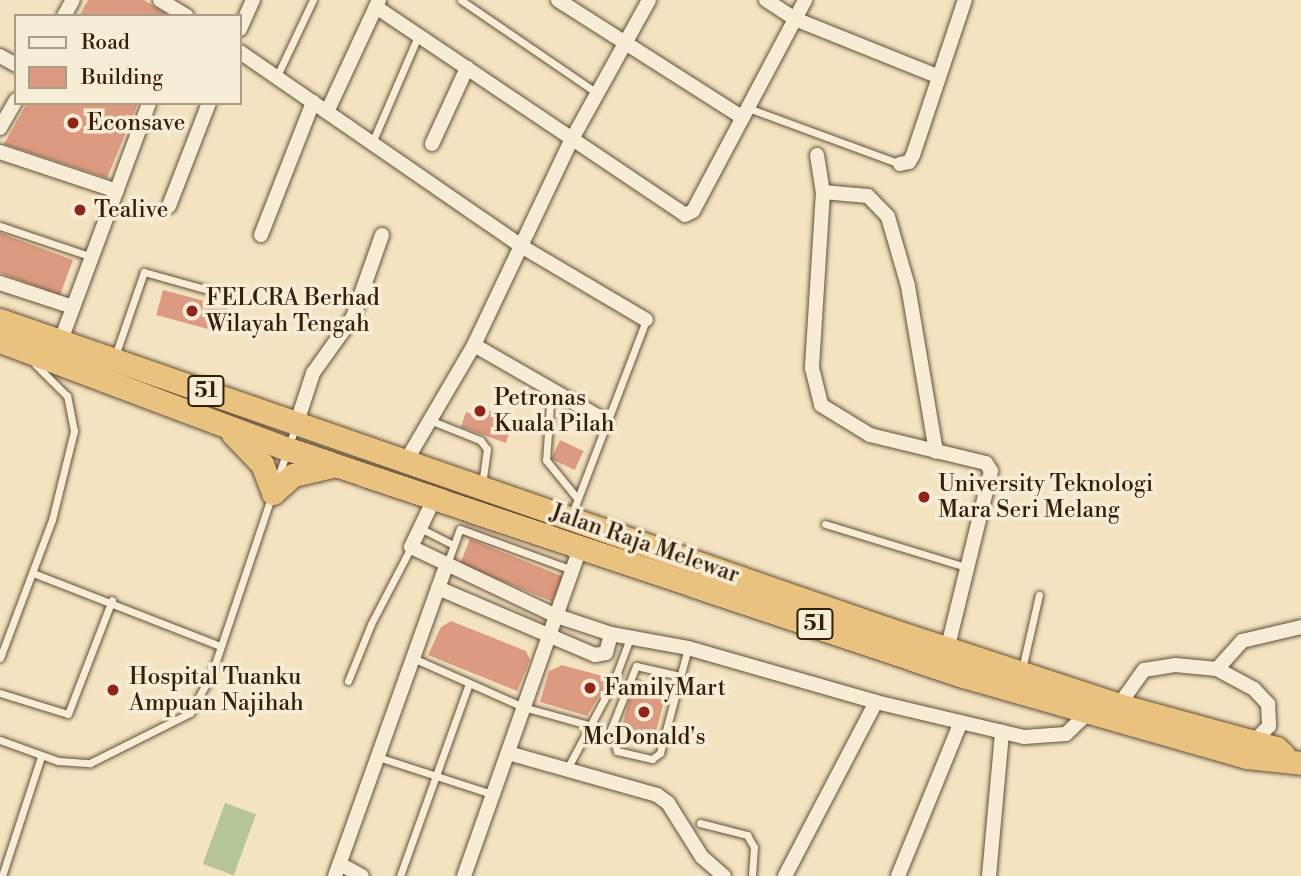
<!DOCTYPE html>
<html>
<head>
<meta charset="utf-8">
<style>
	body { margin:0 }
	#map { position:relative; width:1301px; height:876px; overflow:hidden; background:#f3e3c1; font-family:"Libre Bodoni",serif }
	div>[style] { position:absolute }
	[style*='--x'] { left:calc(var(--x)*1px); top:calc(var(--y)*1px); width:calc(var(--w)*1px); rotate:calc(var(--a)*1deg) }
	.green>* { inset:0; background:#b6c597; transform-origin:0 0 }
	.building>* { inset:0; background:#dc9b81; transform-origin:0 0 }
	.roads { filter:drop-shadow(0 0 2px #645037) drop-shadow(0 0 2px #645037) }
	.service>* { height:7px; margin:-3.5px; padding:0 3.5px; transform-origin:3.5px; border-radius:3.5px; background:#f7edd7 }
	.minor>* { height:14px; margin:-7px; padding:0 7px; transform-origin:7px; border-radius:7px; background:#f7edd7 }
	.trunk>* { height:23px; margin:-11.5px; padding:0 11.5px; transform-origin:11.5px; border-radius:11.5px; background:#eac280 }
	.dots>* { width:19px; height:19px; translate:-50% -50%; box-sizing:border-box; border:4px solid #f7edd7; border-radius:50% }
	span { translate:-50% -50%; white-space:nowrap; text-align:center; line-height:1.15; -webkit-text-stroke:7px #f7edd7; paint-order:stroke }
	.shield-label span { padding:2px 5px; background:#f7edd7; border:2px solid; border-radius:5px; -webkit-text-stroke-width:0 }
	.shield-label { font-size:21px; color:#351f09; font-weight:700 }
	.poi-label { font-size:23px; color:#351f09 }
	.left { translate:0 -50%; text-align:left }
	.street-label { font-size:23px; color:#351f09 }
	.legend { position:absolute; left:14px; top:14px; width:228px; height:91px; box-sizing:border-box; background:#f7edd7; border:2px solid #a99b85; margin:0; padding:9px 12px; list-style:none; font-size:21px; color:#351f09 }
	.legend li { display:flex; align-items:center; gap:14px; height:35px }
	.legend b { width:35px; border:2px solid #a99b85 }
</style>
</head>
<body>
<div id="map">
	<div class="green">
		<div style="left:225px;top:803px;width:33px;height:65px;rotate:20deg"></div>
	</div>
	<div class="building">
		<div style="clip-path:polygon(88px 0,144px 0,170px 16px,79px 16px)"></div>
		<div style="clip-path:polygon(27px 103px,138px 103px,107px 178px,4px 144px)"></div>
		<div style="clip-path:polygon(0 233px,73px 260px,60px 295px,0 273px)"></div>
		<div style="left:163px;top:290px;width:67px;height:26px;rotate:15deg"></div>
		<div style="clip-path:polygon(480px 407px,497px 413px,494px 421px,511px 427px,506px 443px,461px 427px,466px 412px,477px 416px)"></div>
		<div style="left:560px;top:440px;width:26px;height:21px;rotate:25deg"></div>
		<div style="left:470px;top:539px;width:100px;height:27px;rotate:22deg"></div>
		<div style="clip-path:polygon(451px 621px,526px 651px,530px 660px,517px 691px,428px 655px,441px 627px)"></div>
		<div style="clip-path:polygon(562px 665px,610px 678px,587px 716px,540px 702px,549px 671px)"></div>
		<div style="left:635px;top:678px;width:34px;height:61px;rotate:15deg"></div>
	</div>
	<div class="roads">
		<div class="service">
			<div style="--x:461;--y:0;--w:165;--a:34.4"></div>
			<div style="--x:277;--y:76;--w:84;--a:-64.7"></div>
			<div style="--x:748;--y:108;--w:162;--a:20.2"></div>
			<div style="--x:372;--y:143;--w:116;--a:-66.7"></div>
			<div style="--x:0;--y:226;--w:97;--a:18.6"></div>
			<div style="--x:115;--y:356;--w:89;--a:-71"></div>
			<div style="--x:144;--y:272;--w:71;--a:15.6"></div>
			<div style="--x:551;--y:391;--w:69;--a:94.1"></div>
			<div style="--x:546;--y:460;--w:49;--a:50.8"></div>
			<div style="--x:432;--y:421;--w:52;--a:21.6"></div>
			<div style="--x:480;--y:440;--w:11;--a:52"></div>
			<div style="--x:487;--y:449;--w:36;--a:98"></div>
			<div style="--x:277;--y:480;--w:58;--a:-70.9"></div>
			<div style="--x:572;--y:514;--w:208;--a:-69.1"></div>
			<div style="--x:825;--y:524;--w:147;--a:17"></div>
			<div style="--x:420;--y:528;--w:38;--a:27"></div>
			<div style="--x:447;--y:564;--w:37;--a:-70"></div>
			<div style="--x:460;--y:529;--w:119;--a:20.1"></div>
			<div style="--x:33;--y:573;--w:201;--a:21.3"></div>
			<div style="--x:0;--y:658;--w:147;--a:-69.4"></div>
			<div style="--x:52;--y:520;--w:92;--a:-76.1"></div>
			<div style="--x:74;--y:431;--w:36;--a:-101"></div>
			<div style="--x:67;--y:396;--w:45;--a:-135"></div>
			<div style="--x:413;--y:658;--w:120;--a:24"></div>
			<div style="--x:523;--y:707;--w:72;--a:15.4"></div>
			<div style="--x:1022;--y:669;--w:76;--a:-77.1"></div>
			<div style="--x:680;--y:676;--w:45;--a:-167.2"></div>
			<div style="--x:636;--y:666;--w:68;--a:111.6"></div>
			<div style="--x:611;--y:729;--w:23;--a:75"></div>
			<div style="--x:617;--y:751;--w:36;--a:13"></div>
			<div style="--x:652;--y:759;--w:10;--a:-37"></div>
			<div style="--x:660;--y:753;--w:109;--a:-75.1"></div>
			<div style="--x:348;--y:681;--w:61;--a:-68"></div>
			<div style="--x:371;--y:624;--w:87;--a:-62.5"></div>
			<div style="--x:0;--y:693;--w:71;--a:17.2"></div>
			<div style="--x:68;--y:714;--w:122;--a:-68.9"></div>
			<div style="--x:0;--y:740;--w:62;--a:19.9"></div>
			<div style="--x:58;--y:761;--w:32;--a:4"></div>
			<div style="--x:90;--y:763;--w:112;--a:-26.6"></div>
			<div style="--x:190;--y:713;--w:46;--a:-61.2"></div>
			<div style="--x:212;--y:673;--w:188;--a:-71.4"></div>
			<div style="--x:378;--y:757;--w:120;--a:18"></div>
			<div style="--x:567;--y:769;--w:100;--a:-61.9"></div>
			<div style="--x:614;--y:681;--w:46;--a:-69.6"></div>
			<div style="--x:700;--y:823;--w:49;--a:14.3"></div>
			<div style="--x:747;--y:835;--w:14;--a:60"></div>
			<div style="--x:754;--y:847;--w:29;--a:94"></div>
			<div style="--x:2;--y:876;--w:125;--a:-71.9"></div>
			<div style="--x:400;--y:876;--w:205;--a:-70.3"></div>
		</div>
		<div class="minor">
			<div style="--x:160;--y:0;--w:31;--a:31"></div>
			<div style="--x:558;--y:0;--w:219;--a:32.5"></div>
			<div style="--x:766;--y:0;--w:35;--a:33"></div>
			<div style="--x:795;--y:19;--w:153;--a:21.9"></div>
			<div style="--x:376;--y:7;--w:372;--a:33.9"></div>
			<div style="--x:685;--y:215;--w:9;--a:-27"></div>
			<div style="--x:693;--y:211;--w:239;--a:-62"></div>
			<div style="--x:64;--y:16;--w:18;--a:-61"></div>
			<div style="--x:240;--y:29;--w:32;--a:-66"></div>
			<div style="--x:240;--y:52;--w:341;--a:34.6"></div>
			<div style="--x:521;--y:246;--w:145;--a:30.6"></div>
			<div style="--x:0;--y:56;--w:18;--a:29"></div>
			<div style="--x:327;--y:112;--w:123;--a:-65.1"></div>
			<div style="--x:0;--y:128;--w:32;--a:-60"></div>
			<div style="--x:432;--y:144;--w:84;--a:-65.3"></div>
			<div style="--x:0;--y:152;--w:123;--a:18.4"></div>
			<div style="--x:817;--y:155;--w:37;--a:81"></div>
			<div style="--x:823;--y:192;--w:176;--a:93.6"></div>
			<div style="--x:812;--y:368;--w:38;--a:76"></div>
			<div style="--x:821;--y:405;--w:57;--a:31.5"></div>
			<div style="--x:870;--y:435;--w:119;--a:13.6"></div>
			<div style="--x:986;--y:463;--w:9;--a:58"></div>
			<div style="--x:991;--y:471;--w:188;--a:103.8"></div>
			<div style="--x:900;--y:164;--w:9;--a:-13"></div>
			<div style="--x:909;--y:162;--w:8;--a:-60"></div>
			<div style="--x:913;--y:155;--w:163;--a:-71.5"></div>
			<div style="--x:823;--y:192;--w:45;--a:5.1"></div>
			<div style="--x:868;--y:196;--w:29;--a:46"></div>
			<div style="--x:888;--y:217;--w:72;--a:73.8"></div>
			<div style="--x:908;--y:286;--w:168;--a:80.4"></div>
			<div style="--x:169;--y:206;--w:110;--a:-68.8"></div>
			<div style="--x:261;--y:235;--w:143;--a:-68.6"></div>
			<div style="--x:0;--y:283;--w:77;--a:18.2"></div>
			<div style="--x:474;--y:345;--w:152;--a:29.9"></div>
			<div style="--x:58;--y:348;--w:261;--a:-69.6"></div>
			<div style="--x:297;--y:422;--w:52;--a:-71.9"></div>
			<div style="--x:313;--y:373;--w:69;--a:-54.5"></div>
			<div style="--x:353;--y:317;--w:87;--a:-70.5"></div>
			<div style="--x:406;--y:461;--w:134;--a:-59.6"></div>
			<div style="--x:474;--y:345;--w:228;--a:-64.6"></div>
			<div style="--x:572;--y:139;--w:159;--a:-61"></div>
			<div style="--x:435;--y:497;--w:55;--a:115.6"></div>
			<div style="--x:411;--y:547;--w:158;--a:25.4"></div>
			<div style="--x:554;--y:615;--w:60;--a:18.4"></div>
			<div style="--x:611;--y:634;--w:78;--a:10.3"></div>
			<div style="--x:688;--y:648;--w:196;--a:16"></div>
			<div style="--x:876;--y:702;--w:152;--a:13.3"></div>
			<div style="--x:1024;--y:737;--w:42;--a:-4.1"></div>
			<div style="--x:1066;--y:734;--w:36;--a:-44"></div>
			<div style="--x:438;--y:588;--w:171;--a:23.1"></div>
			<div style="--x:595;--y:655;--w:11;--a:-10"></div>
			<div style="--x:606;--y:653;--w:20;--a:-75"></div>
			<div style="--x:1217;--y:669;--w:38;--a:-48"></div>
			<div style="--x:1242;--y:641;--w:61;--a:-13.3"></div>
			<div style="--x:1119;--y:705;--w:43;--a:-54.5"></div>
			<div style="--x:1144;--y:670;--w:31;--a:-9"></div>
			<div style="--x:1175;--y:665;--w:42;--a:5.4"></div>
			<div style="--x:1217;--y:669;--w:42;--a:28.4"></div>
			<div style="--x:1254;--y:689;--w:21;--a:47"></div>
			<div style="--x:1268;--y:704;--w:22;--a:87"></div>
			<div style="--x:1269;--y:726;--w:28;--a:134"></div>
			<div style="--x:508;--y:753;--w:155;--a:15.7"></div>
			<div style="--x:657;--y:795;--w:14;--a:36"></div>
			<div style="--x:668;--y:803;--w:64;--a:57.8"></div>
			<div style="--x:702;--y:857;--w:29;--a:41"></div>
			<div style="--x:340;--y:864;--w:25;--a:29"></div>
			<div style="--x:335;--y:876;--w:331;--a:-70.3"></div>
			<div style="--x:464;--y:876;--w:351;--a:-70.5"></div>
			<div style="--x:785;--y:876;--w:196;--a:-62.4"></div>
			<div style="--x:898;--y:876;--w:166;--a:-67.8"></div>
			<div style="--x:989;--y:876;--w:145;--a:-84.8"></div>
		</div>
		<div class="trunk">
			<div style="--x:0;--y:320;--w:940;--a:19.19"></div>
			<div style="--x:888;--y:629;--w:243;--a:18.2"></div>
			<div style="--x:1119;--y:705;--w:163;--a:15.3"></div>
			<div style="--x:1276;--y:748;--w:9;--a:41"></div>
			<div style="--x:0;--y:341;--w:308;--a:20.6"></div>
			<div style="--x:288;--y:449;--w:712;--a:18.59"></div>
			<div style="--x:963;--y:676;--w:295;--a:15.9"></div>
			<div style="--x:1247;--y:757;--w:54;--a:6.3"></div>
			<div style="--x:233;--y:434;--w:42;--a:46"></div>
			<div style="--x:262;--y:464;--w:31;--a:69"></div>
			<div style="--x:273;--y:493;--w:27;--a:-42"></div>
			<div style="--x:293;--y:475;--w:39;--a:-13"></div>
		</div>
	</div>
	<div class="dots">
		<div style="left:73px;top:123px;background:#8f2418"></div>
		<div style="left:80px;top:210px;background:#8f2418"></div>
		<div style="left:192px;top:311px;background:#8f2418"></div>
		<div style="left:480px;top:411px;background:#8f2418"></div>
		<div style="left:924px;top:497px;background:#8f2418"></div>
		<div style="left:590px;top:688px;background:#8f2418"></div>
		<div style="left:113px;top:690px;background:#8f2418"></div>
		<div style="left:644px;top:712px;background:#8f2418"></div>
	</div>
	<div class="shield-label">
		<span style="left:206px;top:391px">51</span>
		<span style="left:815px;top:624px">51</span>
	</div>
	<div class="poi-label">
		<span class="left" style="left:87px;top:123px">Econsave</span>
		<span class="left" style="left:94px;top:210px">Tealive</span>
		<span class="left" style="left:206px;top:311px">FELCRA Berhad<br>Wilayah Tengah</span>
		<span class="left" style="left:494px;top:411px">Petronas<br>Kuala Pilah</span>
		<span class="left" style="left:938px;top:497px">University Teknologi<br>Mara Seri Melang</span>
		<span class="left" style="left:129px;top:690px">Hospital Tuanku<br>Ampuan Najihah</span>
		<span class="left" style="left:604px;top:688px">FamilyMart</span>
		<span style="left:644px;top:737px">McDonald's</span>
	</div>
	<div class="street-label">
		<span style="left:645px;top:544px;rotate:19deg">Jalan Raja Melewar</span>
	</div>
	<ul class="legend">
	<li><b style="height:9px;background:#f7edd7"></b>Road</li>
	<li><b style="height:19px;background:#dc9b81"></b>Building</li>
	</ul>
</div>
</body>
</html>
